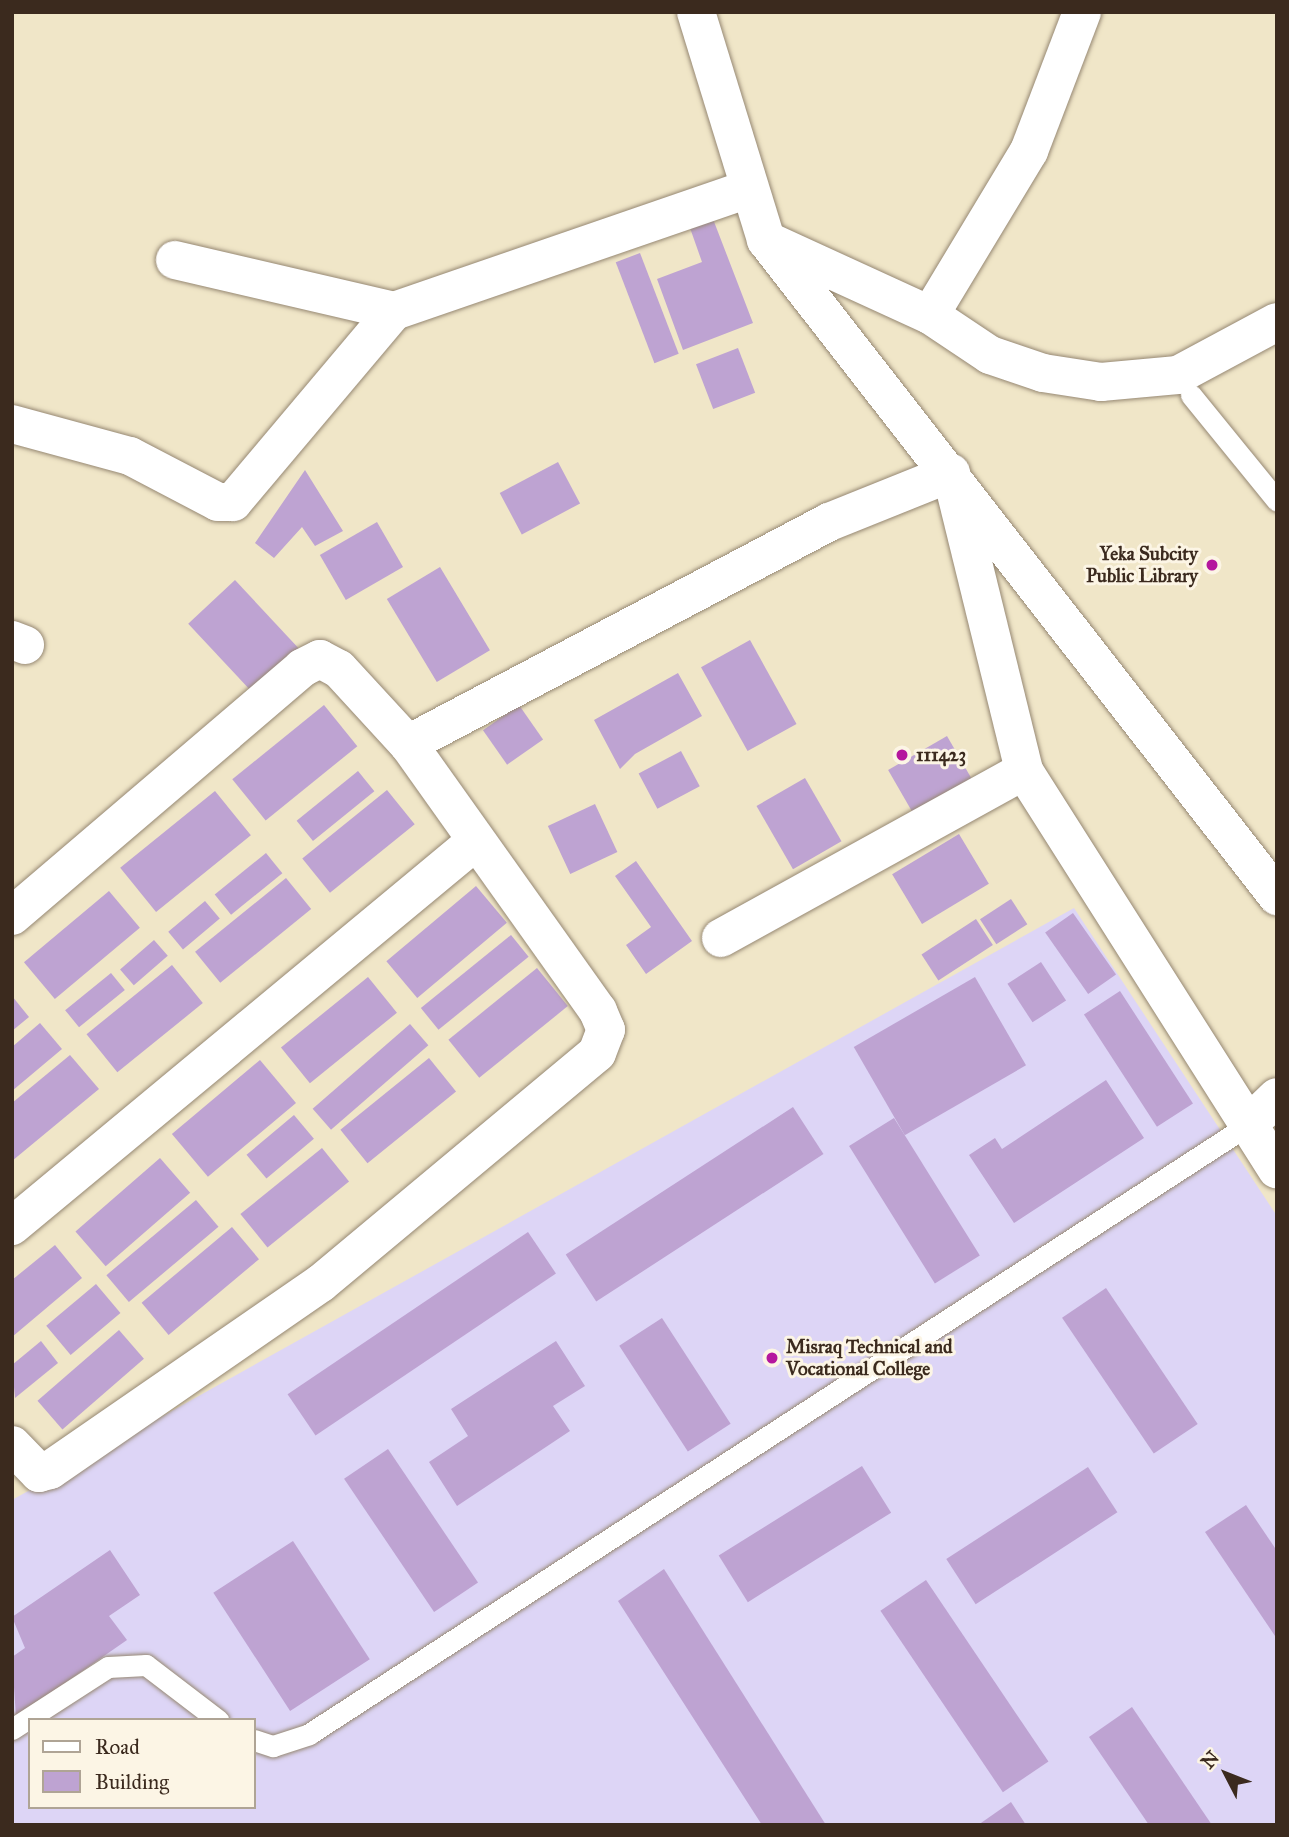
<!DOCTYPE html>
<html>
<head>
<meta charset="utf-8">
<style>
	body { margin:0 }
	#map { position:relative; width:1289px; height:1837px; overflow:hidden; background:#f0e6c8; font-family:"IM FELL Great Primer",serif }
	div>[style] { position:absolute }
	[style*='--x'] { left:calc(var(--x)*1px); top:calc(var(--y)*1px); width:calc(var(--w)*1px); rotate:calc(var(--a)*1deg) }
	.built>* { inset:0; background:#ddd5f6 }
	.building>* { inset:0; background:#bea3d2; transform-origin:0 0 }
	.roads { filter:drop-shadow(0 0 2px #968873) drop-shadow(0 0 2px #968873) }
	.service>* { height:21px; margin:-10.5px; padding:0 10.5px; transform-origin:10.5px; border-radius:10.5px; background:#fff }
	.minor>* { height:38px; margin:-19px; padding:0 19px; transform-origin:19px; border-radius:19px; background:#fff }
	.tertiary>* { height:38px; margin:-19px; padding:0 19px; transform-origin:19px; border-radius:19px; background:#fff }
	.dots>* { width:19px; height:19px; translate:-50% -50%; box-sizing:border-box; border:4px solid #fcf5e5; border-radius:50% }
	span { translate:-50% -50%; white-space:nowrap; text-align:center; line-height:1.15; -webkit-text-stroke:6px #fcf5e5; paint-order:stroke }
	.poi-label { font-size:19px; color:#3b2a1e; font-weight:700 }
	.right { translate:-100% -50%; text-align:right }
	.left { translate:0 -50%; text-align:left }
	.frame { position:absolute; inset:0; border:14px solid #3b2a1e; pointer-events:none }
	.legend { position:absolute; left:28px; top:1718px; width:228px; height:91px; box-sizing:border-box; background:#fcf5e5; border:2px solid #afa495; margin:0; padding:9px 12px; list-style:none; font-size:21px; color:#3b2a1e }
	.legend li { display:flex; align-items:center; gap:14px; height:35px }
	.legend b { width:35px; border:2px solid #afa495 }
	.north { position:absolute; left:1191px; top:1739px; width:70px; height:70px; -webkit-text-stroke:5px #fcf5e5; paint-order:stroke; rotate:312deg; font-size:19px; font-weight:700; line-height:28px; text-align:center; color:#3b2a1e }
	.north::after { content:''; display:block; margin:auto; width:24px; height:32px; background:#3b2a1e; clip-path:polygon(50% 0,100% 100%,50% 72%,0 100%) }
</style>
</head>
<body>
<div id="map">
	<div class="built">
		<div style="clip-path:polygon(evenodd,1074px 908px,1277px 1216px,1277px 1825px,12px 1825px,12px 1500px,1074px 908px,30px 1720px,254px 1720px,254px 1807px,30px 1807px,30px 1720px)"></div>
	</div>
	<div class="building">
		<div style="clip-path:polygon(713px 219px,753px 323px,683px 350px,657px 279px,702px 262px,690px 228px)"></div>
		<div style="left:640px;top:253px;width:108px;height:26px;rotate:69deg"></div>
		<div style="left:738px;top:348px;width:48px;height:45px;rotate:69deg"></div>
		<div style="left:558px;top:462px;width:47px;height:66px;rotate:62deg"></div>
		<div style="clip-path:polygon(305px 470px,343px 531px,315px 546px,302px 527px,274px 558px,255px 543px)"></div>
		<div style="left:377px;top:522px;width:52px;height:66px;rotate:60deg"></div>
		<div style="left:440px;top:567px;width:97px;height:62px;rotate:59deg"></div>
		<div style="left:235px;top:580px;width:97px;height:64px;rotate:47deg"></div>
		<div style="left:750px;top:640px;width:96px;height:56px;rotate:61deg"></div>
		<div style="clip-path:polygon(678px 673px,702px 716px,635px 754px,620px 769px,594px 720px)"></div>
		<div style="left:324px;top:705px;width:53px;height:118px;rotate:51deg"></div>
		<div style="left:519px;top:705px;width:42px;height:44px;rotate:55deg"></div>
		<div style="left:947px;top:736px;width:64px;height:68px;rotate:60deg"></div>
		<div style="left:681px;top:751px;width:40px;height:48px;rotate:62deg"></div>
		<div style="left:358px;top:771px;width:26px;height:79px;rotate:51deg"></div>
		<div style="left:805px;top:778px;width:73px;height:56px;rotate:60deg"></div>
		<div style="left:387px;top:790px;width:44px;height:109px;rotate:51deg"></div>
		<div style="left:215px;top:791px;width:57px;height:122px;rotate:51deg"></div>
		<div style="left:595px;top:804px;width:53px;height:52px;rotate:65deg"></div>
		<div style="left:959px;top:834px;width:58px;height:78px;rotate:59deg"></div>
		<div style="left:266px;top:853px;width:26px;height:66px;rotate:51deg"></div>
		<div style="clip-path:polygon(636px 861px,692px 941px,646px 974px,626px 945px,651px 927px,615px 876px)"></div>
		<div style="left:286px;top:878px;width:40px;height:117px;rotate:51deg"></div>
		<div style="left:476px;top:886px;width:48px;height:117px;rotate:50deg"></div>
		<div style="left:109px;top:891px;width:48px;height:111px;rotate:50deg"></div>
		<div style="left:1011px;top:899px;width:30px;height:37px;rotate:57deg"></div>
		<div style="left:205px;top:901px;width:23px;height:48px;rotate:50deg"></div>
		<div style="left:1073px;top:913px;width:75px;height:34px;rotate:55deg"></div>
		<div style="left:976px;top:919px;width:31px;height:65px;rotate:57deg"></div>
		<div style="left:511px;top:935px;width:28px;height:116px;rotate:51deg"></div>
		<div style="left:154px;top:940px;width:21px;height:45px;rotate:49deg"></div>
		<div style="left:1041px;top:962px;width:46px;height:40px;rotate:57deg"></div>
		<div style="left:172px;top:965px;width:49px;height:110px;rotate:51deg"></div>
		<div style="left:537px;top:968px;width:49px;height:114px;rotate:51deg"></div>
		<div style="left:111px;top:973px;width:22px;height:59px;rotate:51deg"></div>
		<div style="left:368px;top:977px;width:46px;height:112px;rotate:51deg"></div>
		<div style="left:975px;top:977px;width:102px;height:140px;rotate:60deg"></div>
		<div style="left:1120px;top:991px;width:134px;height:43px;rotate:57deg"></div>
		<div style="clip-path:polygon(12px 996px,29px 1017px,12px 1031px)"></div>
		<div style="clip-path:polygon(40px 1023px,62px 1049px,12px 1091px,12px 1047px)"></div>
		<div style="left:410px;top:1024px;width:28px;height:129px;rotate:49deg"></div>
		<div style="clip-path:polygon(70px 1055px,99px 1089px,12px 1161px,12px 1103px)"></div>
		<div style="left:429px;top:1058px;width:43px;height:114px;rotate:51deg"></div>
		<div style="left:260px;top:1060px;width:56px;height:115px;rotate:50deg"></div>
		<div style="clip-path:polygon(1106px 1080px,1144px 1138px,1014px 1223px,969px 1155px,995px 1138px,1002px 1149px)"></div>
		<div style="left:793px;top:1107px;width:56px;height:271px;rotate:57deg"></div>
		<div style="left:294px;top:1115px;width:31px;height:62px;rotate:50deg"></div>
		<div style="left:894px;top:1118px;width:162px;height:53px;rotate:58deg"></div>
		<div style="left:322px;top:1148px;width:43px;height:105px;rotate:51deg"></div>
		<div style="left:160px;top:1158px;width:46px;height:112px;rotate:49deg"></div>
		<div style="left:196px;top:1200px;width:35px;height:117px;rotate:50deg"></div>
		<div style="left:232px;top:1227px;width:42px;height:118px;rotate:50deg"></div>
		<div style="left:528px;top:1232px;width:50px;height:290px;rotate:56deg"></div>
		<div style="clip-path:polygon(55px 1245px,82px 1278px,12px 1337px,12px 1280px)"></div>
		<div style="left:96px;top:1284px;width:38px;height:65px;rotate:50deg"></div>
		<div style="left:1106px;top:1288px;width:164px;height:53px;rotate:56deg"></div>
		<div style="left:662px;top:1318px;width:126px;height:51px;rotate:57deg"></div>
		<div style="left:119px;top:1330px;width:38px;height:108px;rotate:49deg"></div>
		<div style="clip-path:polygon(41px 1341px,58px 1363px,15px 1398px,12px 1365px)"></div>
		<div style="clip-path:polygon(556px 1341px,585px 1386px,553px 1406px,570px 1431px,457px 1506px,429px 1462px,468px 1436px,451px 1409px)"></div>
		<div style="left:388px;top:1449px;width:161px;height:53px;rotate:56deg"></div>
		<div style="left:862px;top:1466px;width:55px;height:169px;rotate:58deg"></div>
		<div style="left:1088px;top:1467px;width:54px;height:169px;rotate:57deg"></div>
		<div style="clip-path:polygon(1246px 1505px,1277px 1551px,1277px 1639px,1205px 1532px)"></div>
		<div style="left:293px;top:1541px;width:141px;height:95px;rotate:57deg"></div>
		<div style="clip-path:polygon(110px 1550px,140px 1595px,109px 1616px,127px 1640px,16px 1717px,12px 1657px,25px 1648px,12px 1617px)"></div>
		<div style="clip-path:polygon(664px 1569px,826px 1825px,762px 1825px,618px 1601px)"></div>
		<div style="left:926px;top:1580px;width:219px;height:55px;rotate:56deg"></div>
		<div style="clip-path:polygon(1132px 1707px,1212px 1825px,1149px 1825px,1089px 1737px)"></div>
		<div style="clip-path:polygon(1011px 1802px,1026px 1825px,978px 1825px)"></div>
	</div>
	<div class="roads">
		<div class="service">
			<div style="--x:1191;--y:395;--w:136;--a:50.9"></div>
			<div style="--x:12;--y:1729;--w:114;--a:-32.9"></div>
			<div style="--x:108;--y:1667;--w:38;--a:-3"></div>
			<div style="--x:146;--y:1665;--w:91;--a:37.4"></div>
			<div style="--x:254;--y:1740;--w:20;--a:18"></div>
			<div style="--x:273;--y:1746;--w:38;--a:-18"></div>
			<div style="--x:309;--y:1734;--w:1119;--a:-32.97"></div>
		</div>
		<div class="minor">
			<div style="--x:766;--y:240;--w:180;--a:24.6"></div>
			<div style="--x:930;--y:315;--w:192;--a:-58.9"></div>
			<div style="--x:1029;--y:151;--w:149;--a:-69.1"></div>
			<div style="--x:175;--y:260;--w:225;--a:13.1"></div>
			<div style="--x:930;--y:315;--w:72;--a:33.7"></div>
			<div style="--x:990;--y:355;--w:56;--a:18.8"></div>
			<div style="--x:1043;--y:373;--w:59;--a:8.8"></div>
			<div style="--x:1101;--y:382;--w:77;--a:-5.2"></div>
			<div style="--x:1178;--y:375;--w:112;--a:-28.2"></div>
			<div style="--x:12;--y:424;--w:122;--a:15.2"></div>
			<div style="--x:130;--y:456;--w:99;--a:27.6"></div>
			<div style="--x:218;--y:502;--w:15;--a:0"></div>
			<div style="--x:233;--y:502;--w:250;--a:-49.9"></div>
			<div style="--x:394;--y:311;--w:374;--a:-19"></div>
			<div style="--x:12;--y:640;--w:14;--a:21"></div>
			<div style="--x:12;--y:916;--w:382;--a:-40.5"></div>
			<div style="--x:302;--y:668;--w:20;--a:-27"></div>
			<div style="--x:320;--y:659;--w:21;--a:28"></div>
			<div style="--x:339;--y:669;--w:102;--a:47.4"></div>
			<div style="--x:408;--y:744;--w:476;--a:-27.8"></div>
			<div style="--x:829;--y:522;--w:131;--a:-21.9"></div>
			<div style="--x:951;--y:473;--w:307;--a:76.2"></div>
			<div style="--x:1024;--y:771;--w:472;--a:57.6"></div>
			<div style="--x:721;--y:938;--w:346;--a:-28.9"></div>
			<div style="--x:1248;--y:1125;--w:40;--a:-44"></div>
			<div style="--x:12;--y:1226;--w:603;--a:-39.68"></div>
			<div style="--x:12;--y:1445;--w:39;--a:46"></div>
			<div style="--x:39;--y:1473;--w:11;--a:-15"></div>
			<div style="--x:50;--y:1470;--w:329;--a:-34.6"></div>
			<div style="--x:321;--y:1283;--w:359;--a:-39.8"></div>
			<div style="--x:597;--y:1053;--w:25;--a:-69"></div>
			<div style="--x:606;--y:1030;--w:21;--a:-113"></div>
			<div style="--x:598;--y:1011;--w:328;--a:-125.4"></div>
		</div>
		<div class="tertiary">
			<div style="--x:696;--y:12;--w:239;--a:72.9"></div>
			<div style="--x:766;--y:240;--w:832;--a:52.08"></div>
		</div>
	</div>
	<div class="dots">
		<div style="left:1212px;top:565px;background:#b5179e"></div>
		<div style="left:902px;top:755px;background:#b5179e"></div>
		<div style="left:772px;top:1358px;background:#b5179e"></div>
	</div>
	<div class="poi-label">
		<span class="right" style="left:1198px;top:565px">Yeka Subcity<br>Public Library</span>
		<span class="left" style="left:916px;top:755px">111423</span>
		<span class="left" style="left:786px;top:1358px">Misraq Technical and<br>Vocational College</span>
	</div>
	<div class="frame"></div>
	<ul class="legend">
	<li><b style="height:9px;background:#fff"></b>Road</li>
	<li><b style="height:19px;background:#bea3d2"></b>Building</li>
	</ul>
	<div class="north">N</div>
</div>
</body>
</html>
